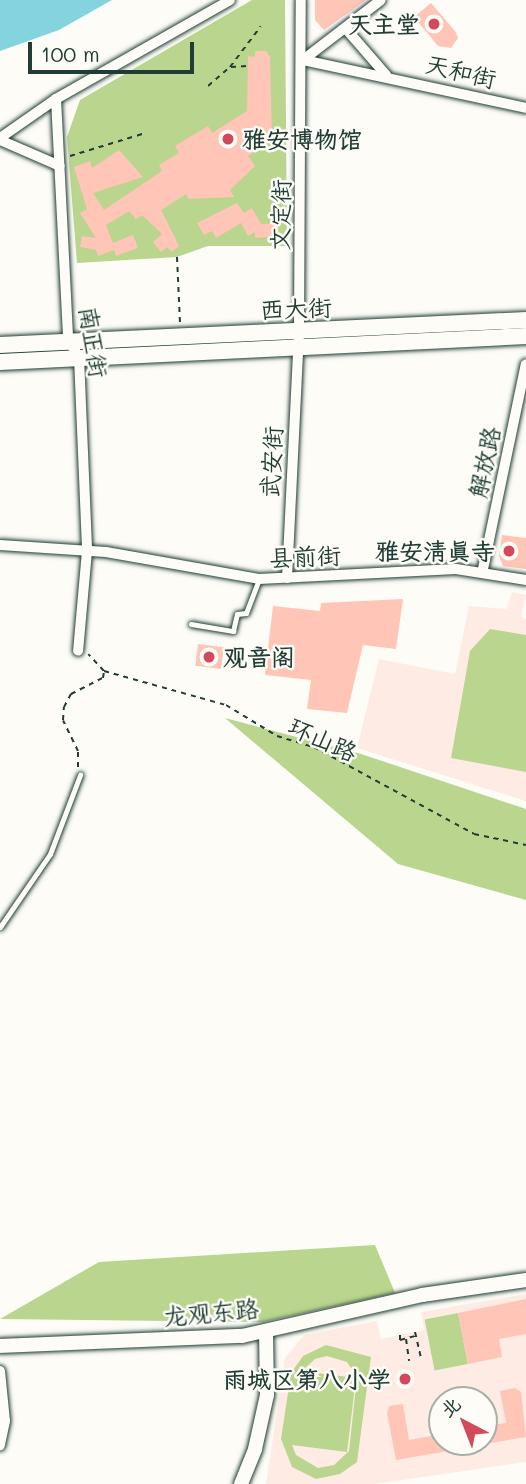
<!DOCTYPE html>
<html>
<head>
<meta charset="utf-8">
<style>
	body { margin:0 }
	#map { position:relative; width:526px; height:1484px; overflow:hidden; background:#fdfcf7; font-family:Mali,"LXGW WenKai TC",sans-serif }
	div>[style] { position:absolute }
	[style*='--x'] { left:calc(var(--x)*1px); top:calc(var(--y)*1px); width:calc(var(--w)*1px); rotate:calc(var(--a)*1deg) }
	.built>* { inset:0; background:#feece4 }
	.green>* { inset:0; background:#bad58d; transform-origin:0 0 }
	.water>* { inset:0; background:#84d4df }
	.building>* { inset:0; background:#ffc5b6; transform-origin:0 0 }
	.path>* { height:2px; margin-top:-1px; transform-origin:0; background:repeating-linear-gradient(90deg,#1f3d34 0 5px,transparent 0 10px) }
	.roads { filter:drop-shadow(0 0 2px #1f3d34) drop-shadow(0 0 2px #1f3d34) }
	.service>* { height:5px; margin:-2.5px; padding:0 2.5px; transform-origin:2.5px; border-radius:2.5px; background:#fdfcf7 }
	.minor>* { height:10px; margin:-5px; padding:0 5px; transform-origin:5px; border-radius:5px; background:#fdfcf7 }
	.tertiary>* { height:14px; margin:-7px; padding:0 7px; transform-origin:7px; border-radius:7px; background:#fdfcf7 }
	.secondary>* { height:16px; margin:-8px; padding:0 8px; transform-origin:8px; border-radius:8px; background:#fdfcf7 }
	.dots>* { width:19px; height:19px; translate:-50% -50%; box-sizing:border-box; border:4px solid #fdfcf7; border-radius:50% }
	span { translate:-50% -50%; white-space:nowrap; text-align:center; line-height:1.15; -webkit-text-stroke:5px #fdfcf7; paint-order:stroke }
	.poi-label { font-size:24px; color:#1f3d34; font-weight:700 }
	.right { translate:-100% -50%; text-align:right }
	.left { translate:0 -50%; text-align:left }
	.street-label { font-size:24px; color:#1f3d34 }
	.north { position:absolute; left:428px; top:1386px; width:70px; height:70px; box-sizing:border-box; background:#fdfcf7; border:2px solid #a4b0a9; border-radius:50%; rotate:318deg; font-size:19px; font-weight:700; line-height:28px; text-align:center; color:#1f3d34 }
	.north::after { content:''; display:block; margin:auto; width:24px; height:32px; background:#d1495b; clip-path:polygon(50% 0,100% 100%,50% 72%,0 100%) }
	.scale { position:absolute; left:28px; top:42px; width:166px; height:32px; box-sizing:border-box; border:4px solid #1f3d34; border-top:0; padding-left:9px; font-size:21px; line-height:24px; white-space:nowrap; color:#1f3d34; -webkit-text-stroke:5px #fdfcf7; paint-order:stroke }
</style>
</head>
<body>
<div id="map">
	<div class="built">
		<div style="clip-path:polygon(512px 592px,526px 595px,521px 617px,526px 619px,526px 801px,357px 748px,379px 659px,455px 674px,469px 606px,507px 609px)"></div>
		<div style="clip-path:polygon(evenodd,526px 1294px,526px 1462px,375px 1484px,266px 1484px,285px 1358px,304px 1335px,377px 1321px,381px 1339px,386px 1338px,424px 1330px,421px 1312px,526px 1294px,442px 1400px,484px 1400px,484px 1442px,442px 1442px,442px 1400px)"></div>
	</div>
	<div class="green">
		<div style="clip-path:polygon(252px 0,285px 0,287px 246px,208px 246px,177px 257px,77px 263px,67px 137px,80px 100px)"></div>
		<div style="clip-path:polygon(490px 629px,526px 635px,526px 772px,451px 758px,470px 651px)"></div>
		<div style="clip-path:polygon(225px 718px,361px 754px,526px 809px,526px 900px,398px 864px)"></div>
		<div style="clip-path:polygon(375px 1245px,395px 1293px,263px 1322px,0 1319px,99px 1262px)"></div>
		<div style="left:458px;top:1313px;width:52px;height:34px;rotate:79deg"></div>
		<div style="clip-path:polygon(evenodd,326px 1345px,371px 1357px,357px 1462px,340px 1474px,316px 1479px,292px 1467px,281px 1439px,291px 1373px,303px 1356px,326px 1345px,327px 1356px,347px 1362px,357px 1377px,349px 1451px,334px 1465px,318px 1468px,296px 1455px,292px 1445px,347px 1452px,356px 1378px,302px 1371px,315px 1359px,327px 1356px)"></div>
	</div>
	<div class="water">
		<div style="clip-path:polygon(0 0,112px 0,59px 30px,0 51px)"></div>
	</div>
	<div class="building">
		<div style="clip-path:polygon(315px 0,366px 0,324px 30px,315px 20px)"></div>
		<div style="clip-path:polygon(431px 3px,455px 31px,458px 38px,451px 48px,438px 46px,414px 17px)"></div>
		<div style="clip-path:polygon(255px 51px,266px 51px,270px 57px,272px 141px,248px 156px,255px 166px,230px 190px,234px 197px,189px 199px,186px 194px,161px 210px,179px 246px,172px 252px,167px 247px,161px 252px,153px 242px,162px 234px,142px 215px,136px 219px,129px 211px,106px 225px,113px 243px,133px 235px,138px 248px,116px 256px,114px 250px,98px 256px,96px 250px,80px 247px,82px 236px,96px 238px,80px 213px,87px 209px,74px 167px,90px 161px,92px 168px,119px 150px,143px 177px,93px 193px,104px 210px,162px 171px,159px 165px,179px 153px,175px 146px,208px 126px,212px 133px,247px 111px,248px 56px,255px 57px)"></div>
		<div style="clip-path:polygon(237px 203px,244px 213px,252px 208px,261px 224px,278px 223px,279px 236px,255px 238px,255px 232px,248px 236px,241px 223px,216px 238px,212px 231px,204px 235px,197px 223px)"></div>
		<div style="clip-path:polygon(502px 535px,526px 538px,526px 569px,503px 566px,499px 556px)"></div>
		<div style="clip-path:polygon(403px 599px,396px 649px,363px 645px,347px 713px,307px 709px,311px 680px,265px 675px,273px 606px,320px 611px,321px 603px)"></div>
		<div style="left:198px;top:644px;width:26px;height:22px;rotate:7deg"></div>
		<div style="clip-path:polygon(526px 1299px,526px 1334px,499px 1339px,502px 1357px,468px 1364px,458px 1313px)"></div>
		<div style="clip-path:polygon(515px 1388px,521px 1392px,526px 1437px,484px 1444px,484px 1426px,506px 1423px,500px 1391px)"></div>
		<div style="clip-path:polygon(403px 1404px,409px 1440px,442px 1434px,442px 1442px,471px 1442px,471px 1447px,396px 1460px,387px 1413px,389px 1406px)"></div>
	</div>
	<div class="path">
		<div style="--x:231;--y:67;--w:16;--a:-4"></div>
		<div style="--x:208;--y:86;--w:29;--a:-41"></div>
		<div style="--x:230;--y:67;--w:51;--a:-52.9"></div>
		<div style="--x:70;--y:156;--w:78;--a:-17"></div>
		<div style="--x:177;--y:257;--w:66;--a:87.4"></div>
		<div style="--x:104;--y:671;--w:127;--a:15.6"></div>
		<div style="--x:226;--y:705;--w:60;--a:31.3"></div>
		<div style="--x:277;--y:736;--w:39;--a:17"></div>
		<div style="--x:314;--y:747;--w:182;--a:28.5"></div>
		<div style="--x:474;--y:834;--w:53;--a:11.9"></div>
		<div style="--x:78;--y:767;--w:16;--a:-90"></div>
		<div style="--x:78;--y:751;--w:34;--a:-116"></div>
		<div style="--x:63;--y:720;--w:13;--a:-86"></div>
		<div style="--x:64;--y:707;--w:15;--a:-62"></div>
		<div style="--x:71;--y:694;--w:36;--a:-27"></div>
		<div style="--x:103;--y:678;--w:7;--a:-82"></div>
		<div style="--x:104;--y:671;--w:23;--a:-133"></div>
		<div style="--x:415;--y:1332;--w:27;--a:77"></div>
		<div style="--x:400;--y:1335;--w:5;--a:90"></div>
		<div style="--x:400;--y:1340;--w:16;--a:-15"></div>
		<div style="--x:406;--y:1339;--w:22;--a:82"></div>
	</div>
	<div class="roads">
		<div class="service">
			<div style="--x:191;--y:624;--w:43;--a:9.5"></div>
			<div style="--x:233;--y:631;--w:17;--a:-77"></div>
			<div style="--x:237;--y:614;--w:9;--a:-6"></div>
			<div style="--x:246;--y:613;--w:36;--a:-69"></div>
			<div style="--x:0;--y:927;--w:88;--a:-55.6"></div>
			<div style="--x:50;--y:854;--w:85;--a:-69.2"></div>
		</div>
		<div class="minor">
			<div style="--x:347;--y:30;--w:60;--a:49.1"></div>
			<div style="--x:303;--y:60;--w:228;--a:12.1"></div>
			<div style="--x:303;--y:60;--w:98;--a:-37.6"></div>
			<div style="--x:56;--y:99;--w:240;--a:87.1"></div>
			<div style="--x:68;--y:339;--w:21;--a:59"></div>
			<div style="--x:79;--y:357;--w:194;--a:87.6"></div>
			<div style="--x:87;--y:551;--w:100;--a:95.1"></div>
			<div style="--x:0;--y:138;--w:68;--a:-34.9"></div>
			<div style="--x:56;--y:99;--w:200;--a:-29.6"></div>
			<div style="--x:0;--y:140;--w:65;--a:23.4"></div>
			<div style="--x:0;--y:545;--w:106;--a:3.8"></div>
			<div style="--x:106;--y:552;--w:155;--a:10"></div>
			<div style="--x:259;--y:579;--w:197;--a:-2.9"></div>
			<div style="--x:456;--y:569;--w:71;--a:8.9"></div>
			<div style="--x:483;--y:569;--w:209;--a:-78.2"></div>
			<div style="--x:287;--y:578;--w:246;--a:-87.2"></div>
			<div style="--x:299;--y:332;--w:332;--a:-89.7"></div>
			<div style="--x:0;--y:1371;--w:50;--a:84.3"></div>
			<div style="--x:5;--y:1421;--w:25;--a:102"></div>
		</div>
		<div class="tertiary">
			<div style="--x:0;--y:1346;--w:242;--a:-2.4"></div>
			<div style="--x:242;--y:1336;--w:185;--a:-12.8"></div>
			<div style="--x:422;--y:1295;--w:105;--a:-8.2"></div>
			<div style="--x:241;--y:1484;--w:38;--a:-68"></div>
			<div style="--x:255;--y:1449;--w:55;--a:-77.5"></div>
			<div style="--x:267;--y:1395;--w:64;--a:-90.9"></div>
		</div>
		<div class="secondary">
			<div style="--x:0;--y:345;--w:527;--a:-2.72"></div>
			<div style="--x:0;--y:362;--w:527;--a:-2.83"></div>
		</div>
	</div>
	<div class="dots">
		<div style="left:434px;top:24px;background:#d1495b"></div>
		<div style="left:228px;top:139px;background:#d1495b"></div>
		<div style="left:509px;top:551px;background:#d1495b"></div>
		<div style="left:209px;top:657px;background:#d1495b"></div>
		<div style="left:405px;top:1379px;background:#d1495b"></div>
	</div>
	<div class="poi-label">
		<span class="right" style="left:420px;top:24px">天主堂</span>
		<span class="left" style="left:242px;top:139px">雅安博物馆</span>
		<span class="right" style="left:495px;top:551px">雅安清真寺</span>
		<span class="left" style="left:223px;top:657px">观音阁</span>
		<span class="right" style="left:391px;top:1379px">雨城区第八小学</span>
	</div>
	<div class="street-label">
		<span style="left:461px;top:71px;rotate:13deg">天和街</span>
		<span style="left:280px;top:215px;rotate:-89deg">文定街</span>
		<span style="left:296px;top:308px;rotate:-2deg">西大街</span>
		<span style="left:94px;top:342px;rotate:81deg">南正街</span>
		<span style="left:271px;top:462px;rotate:-87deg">武安街</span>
		<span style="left:484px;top:462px;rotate:-78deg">解放路</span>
		<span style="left:305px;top:556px;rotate:-2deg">县前街</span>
		<span style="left:323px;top:739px;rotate:24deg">环山路</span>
		<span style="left:211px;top:1312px;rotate:-5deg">龙观东路</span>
	</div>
	<div class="north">北</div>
	<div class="scale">100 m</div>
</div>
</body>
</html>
